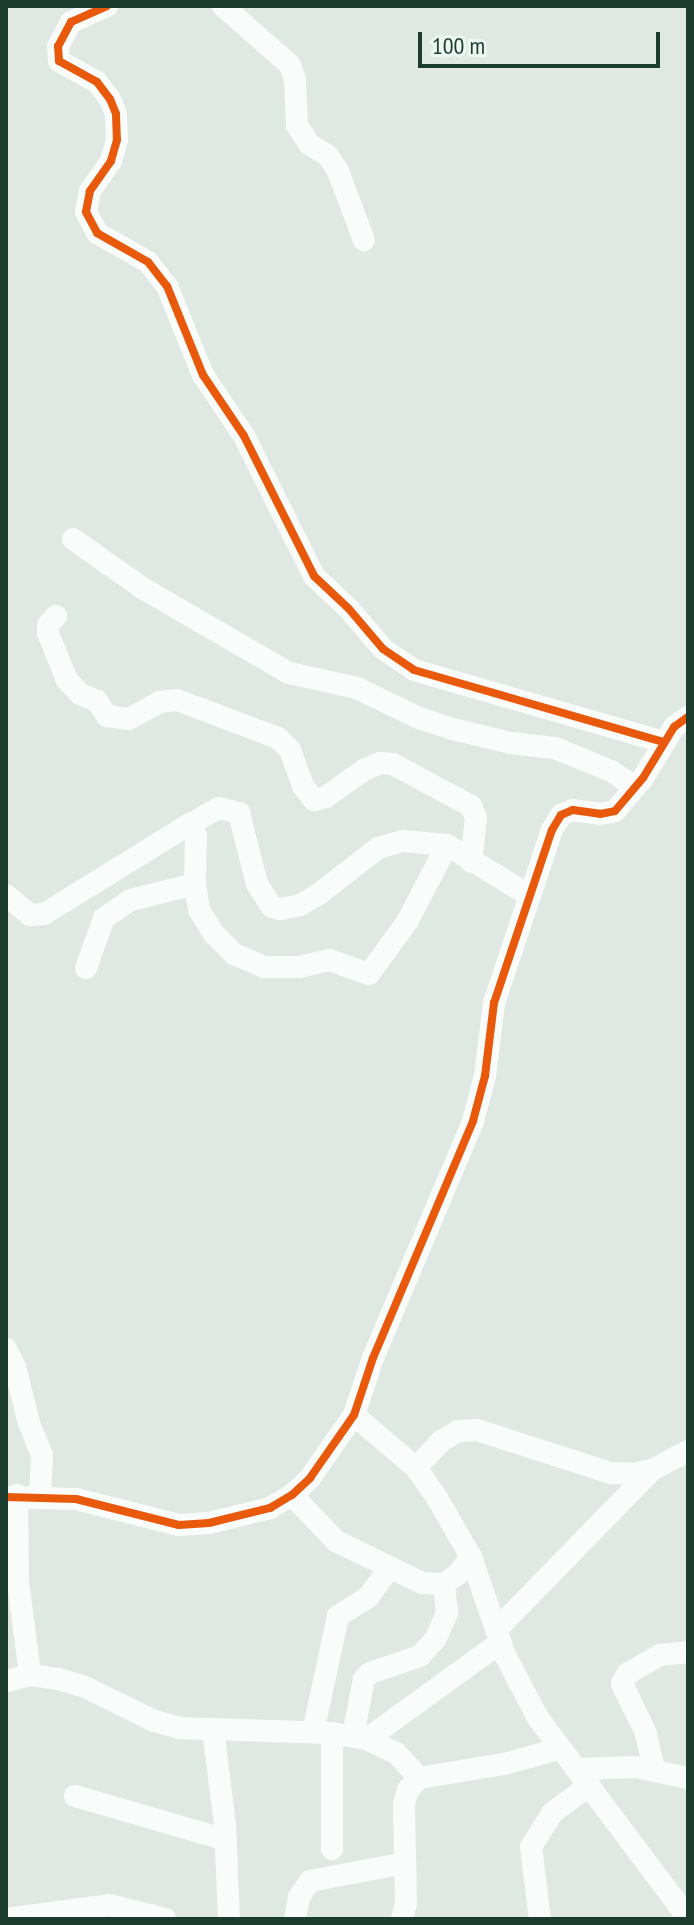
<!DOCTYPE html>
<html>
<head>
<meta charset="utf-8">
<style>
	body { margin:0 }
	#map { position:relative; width:694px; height:1925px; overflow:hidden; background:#e0e8e4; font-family:"PT Sans Narrow",sans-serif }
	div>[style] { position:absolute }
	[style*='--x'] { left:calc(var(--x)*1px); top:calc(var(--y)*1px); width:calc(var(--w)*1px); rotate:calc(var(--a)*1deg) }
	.minor>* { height:22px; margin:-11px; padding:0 11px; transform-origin:11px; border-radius:11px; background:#fafcfb }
	.cycleway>* { height:8px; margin:-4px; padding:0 4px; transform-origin:4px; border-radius:4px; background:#e8590c }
	span { translate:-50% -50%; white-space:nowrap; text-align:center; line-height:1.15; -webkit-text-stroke:8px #edf7f1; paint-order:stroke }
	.frame { position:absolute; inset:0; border:8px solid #1d3c30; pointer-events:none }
	.scale { position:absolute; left:418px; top:32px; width:242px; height:36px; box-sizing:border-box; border:4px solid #1d3c30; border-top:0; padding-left:10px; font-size:24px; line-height:28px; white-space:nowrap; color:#1d3c30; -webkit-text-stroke:6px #edf7f1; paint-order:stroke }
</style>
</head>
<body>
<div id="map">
	<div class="minor">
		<div style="--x:107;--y:6;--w:39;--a:156"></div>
		<div style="--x:71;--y:22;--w:27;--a:118"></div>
		<div style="--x:58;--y:46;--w:15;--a:86"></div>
		<div style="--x:59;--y:61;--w:43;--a:28.9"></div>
		<div style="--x:97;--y:82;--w:21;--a:53"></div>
		<div style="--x:110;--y:99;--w:16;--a:68"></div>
		<div style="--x:116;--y:114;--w:26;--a:88"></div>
		<div style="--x:117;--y:140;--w:22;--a:106"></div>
		<div style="--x:111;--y:161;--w:37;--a:125"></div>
		<div style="--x:90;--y:191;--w:21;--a:101"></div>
		<div style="--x:86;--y:212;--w:24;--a:62"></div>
		<div style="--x:97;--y:233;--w:59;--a:29.6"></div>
		<div style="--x:148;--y:262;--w:31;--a:52"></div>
		<div style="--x:167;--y:286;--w:96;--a:68"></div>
		<div style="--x:203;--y:375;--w:73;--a:56.1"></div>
		<div style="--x:244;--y:436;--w:157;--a:63.4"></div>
		<div style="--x:314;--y:576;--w:48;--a:43.3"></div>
		<div style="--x:349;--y:609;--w:52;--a:49.6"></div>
		<div style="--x:383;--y:649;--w:37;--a:34"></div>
		<div style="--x:414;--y:670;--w:260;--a:16.1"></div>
		<div style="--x:223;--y:6;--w:89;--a:41.4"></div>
		<div style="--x:290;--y:65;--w:16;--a:72"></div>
		<div style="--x:295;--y:80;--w:45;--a:87.5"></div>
		<div style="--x:297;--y:125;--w:22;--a:58"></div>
		<div style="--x:309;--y:144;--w:22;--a:32"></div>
		<div style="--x:328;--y:156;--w:18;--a:56"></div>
		<div style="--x:338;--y:171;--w:74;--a:69.4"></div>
		<div style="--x:73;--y:539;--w:87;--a:35.2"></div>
		<div style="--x:144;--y:589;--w:168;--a:30.1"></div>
		<div style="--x:289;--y:673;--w:70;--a:12.4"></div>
		<div style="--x:357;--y:688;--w:69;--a:25.8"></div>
		<div style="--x:419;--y:718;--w:40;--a:18"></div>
		<div style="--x:457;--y:730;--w:56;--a:13.5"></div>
		<div style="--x:511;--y:743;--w:44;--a:6.5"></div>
		<div style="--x:555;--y:748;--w:61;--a:22.3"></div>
		<div style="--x:611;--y:771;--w:29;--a:34"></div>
		<div style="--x:56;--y:616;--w:12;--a:132"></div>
		<div style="--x:48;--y:625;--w:8;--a:90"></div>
		<div style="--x:48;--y:633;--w:51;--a:68"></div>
		<div style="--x:67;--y:680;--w:19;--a:47"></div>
		<div style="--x:80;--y:694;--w:18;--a:22"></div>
		<div style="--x:97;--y:701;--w:18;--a:56"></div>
		<div style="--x:107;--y:716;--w:22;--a:8"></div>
		<div style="--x:129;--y:719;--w:35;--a:-29"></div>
		<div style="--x:160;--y:702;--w:17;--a:-7"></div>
		<div style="--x:177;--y:700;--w:108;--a:20.6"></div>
		<div style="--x:278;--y:738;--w:17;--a:45"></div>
		<div style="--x:290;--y:750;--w:38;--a:70"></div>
		<div style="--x:303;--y:786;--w:18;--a:52"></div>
		<div style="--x:314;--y:800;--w:12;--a:-14"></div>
		<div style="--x:326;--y:797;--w:47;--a:-35.4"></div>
		<div style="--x:364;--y:770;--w:17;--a:-24"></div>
		<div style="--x:380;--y:763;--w:13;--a:4"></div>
		<div style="--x:393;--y:764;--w:89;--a:28.3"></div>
		<div style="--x:471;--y:806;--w:13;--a:67"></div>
		<div style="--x:476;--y:818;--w:44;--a:96.5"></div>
		<div style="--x:190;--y:824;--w:33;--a:-29"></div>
		<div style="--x:219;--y:808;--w:21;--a:14"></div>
		<div style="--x:239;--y:813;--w:73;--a:75.8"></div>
		<div style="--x:257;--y:884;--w:27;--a:57"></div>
		<div style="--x:272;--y:907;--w:8;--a:14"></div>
		<div style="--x:280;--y:909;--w:20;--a:-11"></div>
		<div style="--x:300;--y:905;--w:22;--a:-30"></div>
		<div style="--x:319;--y:894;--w:75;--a:-37.9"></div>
		<div style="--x:378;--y:848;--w:26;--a:-16"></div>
		<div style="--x:403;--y:841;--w:44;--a:5.2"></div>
		<div style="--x:447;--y:845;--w:97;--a:31.6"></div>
		<div style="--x:6;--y:895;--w:31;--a:40"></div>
		<div style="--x:30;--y:915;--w:14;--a:-4"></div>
		<div style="--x:44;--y:914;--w:172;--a:-31.7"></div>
		<div style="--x:190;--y:824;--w:13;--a:61"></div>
		<div style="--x:196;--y:835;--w:49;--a:91.2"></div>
		<div style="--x:195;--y:884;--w:26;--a:81"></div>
		<div style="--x:199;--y:910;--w:28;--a:58"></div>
		<div style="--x:214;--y:934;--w:28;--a:45"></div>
		<div style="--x:234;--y:954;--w:33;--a:23"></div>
		<div style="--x:264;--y:967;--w:35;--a:0"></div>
		<div style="--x:299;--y:967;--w:31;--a:-13"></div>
		<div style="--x:329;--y:960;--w:42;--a:19.3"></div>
		<div style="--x:369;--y:974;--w:64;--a:-53.8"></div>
		<div style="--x:407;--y:922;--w:87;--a:-62.5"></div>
		<div style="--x:86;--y:968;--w:53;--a:-70.2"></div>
		<div style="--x:104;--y:918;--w:32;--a:-34"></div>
		<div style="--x:131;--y:900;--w:66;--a:-14"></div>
		<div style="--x:6;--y:1349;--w:20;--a:63"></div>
		<div style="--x:15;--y:1367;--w:58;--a:76"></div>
		<div style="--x:29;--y:1423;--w:35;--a:68"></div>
		<div style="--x:42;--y:1456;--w:40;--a:92.9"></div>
		<div style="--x:354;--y:1415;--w:82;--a:40.5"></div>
		<div style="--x:416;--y:1468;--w:37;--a:55"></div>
		<div style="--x:437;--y:1498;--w:68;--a:60"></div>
		<div style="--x:471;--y:1557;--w:104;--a:70.9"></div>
		<div style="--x:505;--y:1655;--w:71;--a:62.4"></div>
		<div style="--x:538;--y:1718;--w:250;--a:53.1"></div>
		<div style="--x:416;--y:1468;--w:37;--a:-47"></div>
		<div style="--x:441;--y:1441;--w:20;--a:-30"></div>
		<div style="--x:458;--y:1431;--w:19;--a:-3"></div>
		<div style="--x:477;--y:1430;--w:141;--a:17.8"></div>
		<div style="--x:611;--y:1473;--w:23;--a:2"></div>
		<div style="--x:634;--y:1474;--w:18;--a:-13"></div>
		<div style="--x:652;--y:1470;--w:41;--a:-27.8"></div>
		<div style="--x:17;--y:1495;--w:86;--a:89.3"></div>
		<div style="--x:18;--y:1581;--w:95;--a:82.7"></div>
		<div style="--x:292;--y:1495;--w:64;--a:46.3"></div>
		<div style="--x:336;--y:1541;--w:96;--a:26"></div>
		<div style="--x:422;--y:1583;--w:22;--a:3"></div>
		<div style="--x:444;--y:1584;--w:16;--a:-35"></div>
		<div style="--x:457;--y:1575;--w:23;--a:-52"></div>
		<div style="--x:6;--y:1497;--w:70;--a:1.6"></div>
		<div style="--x:76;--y:1499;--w:106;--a:14.2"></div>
		<div style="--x:179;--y:1525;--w:30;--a:-4"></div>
		<div style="--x:209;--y:1523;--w:63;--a:-13.8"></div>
		<div style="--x:270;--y:1508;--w:26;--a:-31"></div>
		<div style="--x:292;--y:1495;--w:25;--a:-43"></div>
		<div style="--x:310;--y:1478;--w:77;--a:-55.1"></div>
		<div style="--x:354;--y:1415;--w:60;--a:-71.6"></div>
		<div style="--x:373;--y:1358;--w:257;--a:-67.1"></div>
		<div style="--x:473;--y:1121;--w:47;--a:-75.1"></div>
		<div style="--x:485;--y:1076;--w:74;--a:-83"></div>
		<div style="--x:494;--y:1003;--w:182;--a:-71.5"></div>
		<div style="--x:552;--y:830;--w:17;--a:-59"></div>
		<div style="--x:561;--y:815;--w:13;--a:-23"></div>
		<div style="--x:573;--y:810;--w:27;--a:8"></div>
		<div style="--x:600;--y:814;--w:15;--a:-11"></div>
		<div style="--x:615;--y:811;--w:43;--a:-49.7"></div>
		<div style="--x:643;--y:778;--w:60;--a:-58.7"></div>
		<div style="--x:674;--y:727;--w:17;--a:-36"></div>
		<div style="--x:496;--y:1630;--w:223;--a:-45.7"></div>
		<div style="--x:6;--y:1681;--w:25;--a:-14"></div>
		<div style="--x:30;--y:1675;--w:28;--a:8"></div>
		<div style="--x:58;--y:1679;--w:26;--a:16"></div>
		<div style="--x:83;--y:1686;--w:79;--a:26.2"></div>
		<div style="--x:154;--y:1721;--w:27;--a:15"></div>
		<div style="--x:180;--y:1728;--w:152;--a:1.9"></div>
		<div style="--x:332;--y:1733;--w:36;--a:10"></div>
		<div style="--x:367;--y:1739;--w:32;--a:26"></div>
		<div style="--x:396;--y:1753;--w:34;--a:47"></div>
		<div style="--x:213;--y:1730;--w:96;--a:82.8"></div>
		<div style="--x:225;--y:1825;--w:94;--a:87.6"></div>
		<div style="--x:313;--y:1732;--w:119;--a:-77.8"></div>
		<div style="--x:338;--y:1616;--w:36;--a:-32"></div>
		<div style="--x:368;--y:1597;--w:35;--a:-53"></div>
		<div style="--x:353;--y:1736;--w:58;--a:-79.1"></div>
		<div style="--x:364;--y:1679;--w:8;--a:-45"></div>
		<div style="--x:370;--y:1673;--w:53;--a:-18.8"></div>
		<div style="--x:420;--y:1656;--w:24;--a:-48"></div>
		<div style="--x:436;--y:1638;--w:27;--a:-66"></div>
		<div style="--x:447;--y:1613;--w:29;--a:-96"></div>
		<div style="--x:367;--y:1739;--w:165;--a:-35.9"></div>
		<div style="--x:578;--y:1769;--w:58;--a:-2"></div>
		<div style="--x:636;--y:1767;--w:53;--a:11.9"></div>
		<div style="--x:654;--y:1769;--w:37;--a:-103"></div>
		<div style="--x:646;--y:1733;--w:55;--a:-116.1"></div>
		<div style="--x:622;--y:1684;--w:11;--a:-63"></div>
		<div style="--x:627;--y:1674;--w:38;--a:-30"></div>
		<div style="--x:660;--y:1655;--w:28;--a:-6"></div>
		<div style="--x:75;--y:1796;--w:157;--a:16.2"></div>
		<div style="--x:332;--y:1849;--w:116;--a:-90"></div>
		<div style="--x:6;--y:1919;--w:104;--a:-7.7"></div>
		<div style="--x:109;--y:1905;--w:58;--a:14"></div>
		<div style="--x:295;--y:1919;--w:22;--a:-80"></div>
		<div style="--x:299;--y:1897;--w:19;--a:-55"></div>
		<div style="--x:310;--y:1881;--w:97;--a:-10.7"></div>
		<div style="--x:402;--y:1919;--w:16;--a:-76"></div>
		<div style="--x:406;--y:1903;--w:99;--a:-91.2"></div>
		<div style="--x:404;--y:1804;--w:15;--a:-74"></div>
		<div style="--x:408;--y:1790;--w:16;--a:-47"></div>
		<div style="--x:419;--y:1778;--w:86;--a:-9.4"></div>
		<div style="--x:504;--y:1764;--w:56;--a:-15.5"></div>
		<div style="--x:540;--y:1919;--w:73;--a:-97.1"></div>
		<div style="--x:531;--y:1847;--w:40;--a:-58"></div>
		<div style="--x:552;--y:1813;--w:47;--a:-36.4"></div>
	</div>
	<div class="cycleway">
		<div style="--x:107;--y:6;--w:39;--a:156"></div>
		<div style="--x:71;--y:22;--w:27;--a:118"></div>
		<div style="--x:58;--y:46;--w:15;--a:86"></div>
		<div style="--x:59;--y:61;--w:43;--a:28.9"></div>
		<div style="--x:97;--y:82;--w:21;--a:53"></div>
		<div style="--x:110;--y:99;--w:16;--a:68"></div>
		<div style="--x:116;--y:114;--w:26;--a:88"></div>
		<div style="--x:117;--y:140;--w:22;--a:106"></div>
		<div style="--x:111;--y:161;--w:37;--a:125"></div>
		<div style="--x:90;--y:191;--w:21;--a:101"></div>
		<div style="--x:86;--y:212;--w:24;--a:62"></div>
		<div style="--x:97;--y:233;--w:59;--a:29.6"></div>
		<div style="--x:148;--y:262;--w:31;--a:52"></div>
		<div style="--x:167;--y:286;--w:96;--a:68"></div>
		<div style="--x:203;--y:375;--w:73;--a:56.1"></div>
		<div style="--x:244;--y:436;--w:157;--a:63.4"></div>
		<div style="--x:314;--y:576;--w:48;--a:43.3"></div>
		<div style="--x:349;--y:609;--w:52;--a:49.6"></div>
		<div style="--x:383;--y:649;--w:37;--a:34"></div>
		<div style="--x:414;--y:670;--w:260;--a:16.1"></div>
		<div style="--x:6;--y:1497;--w:70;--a:1.6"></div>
		<div style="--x:76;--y:1499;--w:106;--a:14.2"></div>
		<div style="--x:179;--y:1525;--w:30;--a:-4"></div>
		<div style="--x:209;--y:1523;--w:63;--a:-13.8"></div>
		<div style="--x:270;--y:1508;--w:26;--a:-31"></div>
		<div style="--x:292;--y:1495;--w:25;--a:-43"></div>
		<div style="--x:310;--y:1478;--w:77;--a:-55.1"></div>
		<div style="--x:354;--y:1415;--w:60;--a:-71.6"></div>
		<div style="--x:373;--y:1358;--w:257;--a:-67.1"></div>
		<div style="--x:473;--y:1121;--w:47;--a:-75.1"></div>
		<div style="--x:485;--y:1076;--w:74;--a:-83"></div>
		<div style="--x:494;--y:1003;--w:182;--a:-71.5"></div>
		<div style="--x:552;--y:830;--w:17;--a:-59"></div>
		<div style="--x:561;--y:815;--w:13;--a:-23"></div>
		<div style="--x:573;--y:810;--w:27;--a:8"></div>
		<div style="--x:600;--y:814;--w:15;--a:-11"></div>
		<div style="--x:615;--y:811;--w:43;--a:-49.7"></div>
		<div style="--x:643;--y:778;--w:60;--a:-58.7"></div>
		<div style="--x:674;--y:727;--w:17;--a:-36"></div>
	</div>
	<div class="frame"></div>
	<div class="scale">100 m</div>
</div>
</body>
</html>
